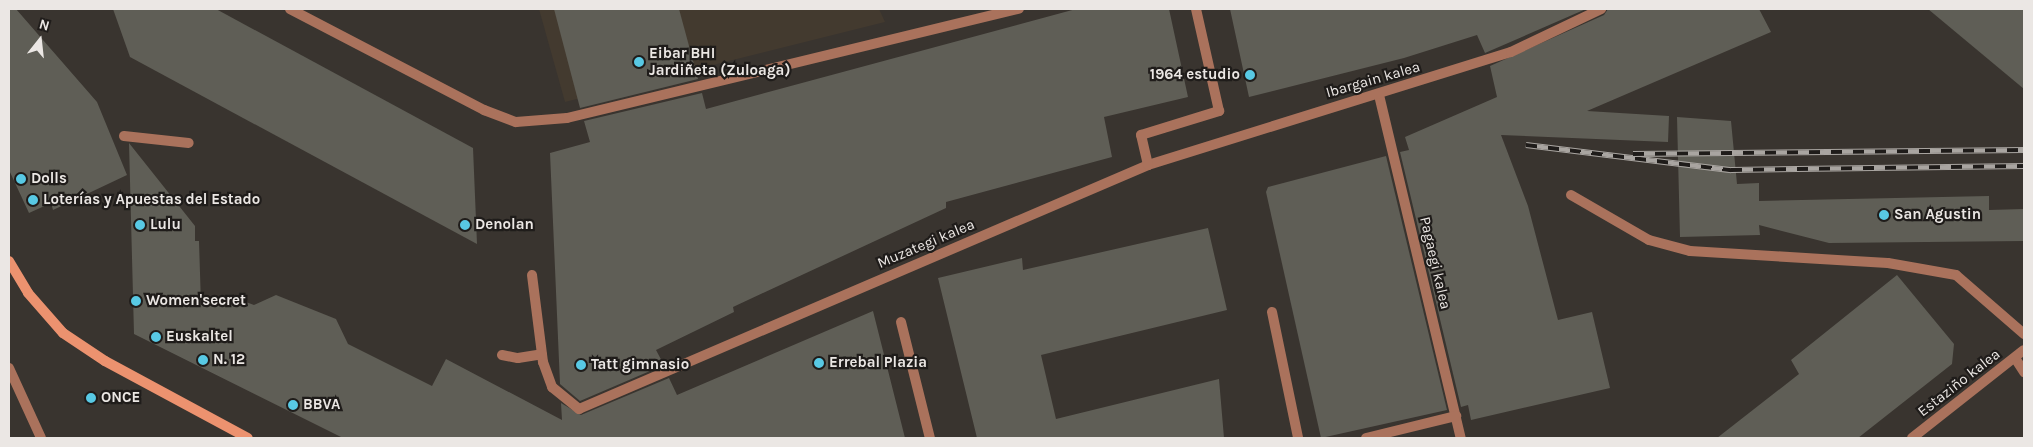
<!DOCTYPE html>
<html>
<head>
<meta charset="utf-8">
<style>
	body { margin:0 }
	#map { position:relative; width:2033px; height:447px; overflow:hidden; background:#39342f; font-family:Karla,sans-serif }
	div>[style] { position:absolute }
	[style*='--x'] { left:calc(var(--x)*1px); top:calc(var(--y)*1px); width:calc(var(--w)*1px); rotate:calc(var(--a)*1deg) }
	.built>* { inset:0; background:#433a2f }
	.building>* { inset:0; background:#5f5e56 }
	.street>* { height:10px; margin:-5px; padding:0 5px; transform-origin:5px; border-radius:5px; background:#aa725c }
	.secondary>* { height:10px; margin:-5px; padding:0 5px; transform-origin:5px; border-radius:5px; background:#ec926f }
	.rail>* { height:5.5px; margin-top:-2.75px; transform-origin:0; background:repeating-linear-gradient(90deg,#1f1c1a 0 11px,#a9a5a1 0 22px); box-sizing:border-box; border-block:1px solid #a9a5a1 }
	.dots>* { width:14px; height:14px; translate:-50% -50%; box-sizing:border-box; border:2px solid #1f1c1a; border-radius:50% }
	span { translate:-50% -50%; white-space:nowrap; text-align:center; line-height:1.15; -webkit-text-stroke:4.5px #1f1c1a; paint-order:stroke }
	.poi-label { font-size:15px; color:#ebe7e4; font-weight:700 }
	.left { translate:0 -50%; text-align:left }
	.right { translate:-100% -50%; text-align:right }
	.street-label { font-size:15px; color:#ebe7e4 }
	.frame { position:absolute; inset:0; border:10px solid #ebe7e4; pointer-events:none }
	.north { position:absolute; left:15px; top:15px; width:50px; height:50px; -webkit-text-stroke:4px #1f1c1a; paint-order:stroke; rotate:16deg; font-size:14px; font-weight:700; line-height:20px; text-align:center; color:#ebe7e4 }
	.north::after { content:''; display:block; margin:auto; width:18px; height:22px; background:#ebe7e4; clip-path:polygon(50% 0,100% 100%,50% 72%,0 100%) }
</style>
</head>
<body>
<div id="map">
	<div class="built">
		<div style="clip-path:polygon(539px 9px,879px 9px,885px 22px,565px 102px)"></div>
	</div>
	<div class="building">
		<div style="clip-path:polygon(9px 9px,16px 9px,97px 102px,127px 175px,53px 210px,51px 203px,29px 213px,9px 170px)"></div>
		<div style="clip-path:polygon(113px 9px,216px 9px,473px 148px,477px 244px,130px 57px)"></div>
		<div style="clip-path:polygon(554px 9px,679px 9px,698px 79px,580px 108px)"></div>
		<div style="clip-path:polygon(1076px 9px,1169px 9px,1188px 97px,1104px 117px,1112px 157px,946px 202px,946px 208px,733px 307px,734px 312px,656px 350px,664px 365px,580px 401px,560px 384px,550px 153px,590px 142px,584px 121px,702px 93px,706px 109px)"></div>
		<div style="clip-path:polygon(1230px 9px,1586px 9px,1485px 53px,1477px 35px,1404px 58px,1249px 97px)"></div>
		<div style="clip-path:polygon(1608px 9px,1759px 9px,1771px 32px,1587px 111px,1669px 116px,1668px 142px,1501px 135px,1528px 206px,1558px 320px,1592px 312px,1610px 388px,1471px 420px,1468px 405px,1461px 407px,1400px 152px,1409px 150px,1405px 137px,1497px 97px,1490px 66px,1604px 15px)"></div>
		<div style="clip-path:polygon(1928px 9px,2024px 9px,2024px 89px)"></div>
		<div style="clip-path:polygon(1677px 117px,1731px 121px,1737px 184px,1759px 183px,1759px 201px,1989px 196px,1989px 210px,2024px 209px,2024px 241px,1829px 243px,1759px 225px,1760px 235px,1680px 237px)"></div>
		<div style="clip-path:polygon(129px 143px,195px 226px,195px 241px,199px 241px,201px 305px,246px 302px,254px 305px,276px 295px,336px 319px,348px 344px,432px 386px,446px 359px,562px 420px,561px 403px,581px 415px,669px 378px,677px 395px,873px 311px,905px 438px,343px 438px,134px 334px)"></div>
		<div style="clip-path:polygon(1386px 156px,1447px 410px,1321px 438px,1266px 192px,1268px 187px)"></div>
		<div style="clip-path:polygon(1208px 228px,1227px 310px,1041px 355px,1056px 419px,1219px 379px,1224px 438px,977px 438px,938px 278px,1022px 258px,1023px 270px)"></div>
		<div style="clip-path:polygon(1897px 275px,1954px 344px,1952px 364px,1858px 438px,1717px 438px,1799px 374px,1791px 360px)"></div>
	</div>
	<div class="street">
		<div style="--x:290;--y:9;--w:219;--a:27.5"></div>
		<div style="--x:484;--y:110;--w:34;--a:21"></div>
		<div style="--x:516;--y:122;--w:51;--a:-4.5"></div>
		<div style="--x:567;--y:118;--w:465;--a:-13.6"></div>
		<div style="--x:1379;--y:95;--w:353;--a:76.6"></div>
		<div style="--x:124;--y:136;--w:65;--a:6.1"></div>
		<div style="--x:1148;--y:165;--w:380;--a:-17.3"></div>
		<div style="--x:1511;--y:52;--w:100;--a:-25.5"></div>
		<div style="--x:1571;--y:195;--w:90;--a:30"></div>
		<div style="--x:1649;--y:240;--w:42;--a:15"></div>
		<div style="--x:1690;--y:251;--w:198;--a:3.5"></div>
		<div style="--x:1888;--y:263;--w:69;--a:10"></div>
		<div style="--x:1956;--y:275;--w:90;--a:40.9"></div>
		<div style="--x:532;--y:275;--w:88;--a:82.8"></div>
		<div style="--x:543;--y:362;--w:27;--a:70"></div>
		<div style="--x:552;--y:387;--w:35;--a:39"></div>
		<div style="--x:579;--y:409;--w:619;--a:-23.21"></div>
		<div style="--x:1148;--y:165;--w:31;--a:-103"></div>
		<div style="--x:1141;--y:135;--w:82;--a:-17.1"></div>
		<div style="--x:1219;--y:111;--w:105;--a:-102.7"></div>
		<div style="--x:1272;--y:312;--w:129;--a:78.3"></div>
		<div style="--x:901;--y:322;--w:120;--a:76"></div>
		<div style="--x:502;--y:355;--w:16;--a:11"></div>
		<div style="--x:518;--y:358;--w:24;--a:-9"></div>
		<div style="--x:2015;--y:358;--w:17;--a:57"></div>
		<div style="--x:9;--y:368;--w:77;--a:65.4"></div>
		<div style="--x:1366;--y:438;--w:93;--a:-13.7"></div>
		<div style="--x:1912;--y:438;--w:142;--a:-38.2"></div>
	</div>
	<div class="secondary">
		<div style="--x:9;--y:261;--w:37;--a:59"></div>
		<div style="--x:28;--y:293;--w:53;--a:48.8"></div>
		<div style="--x:63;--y:333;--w:50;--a:33.7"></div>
		<div style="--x:105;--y:361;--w:162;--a:28.3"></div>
	</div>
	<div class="rail">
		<div style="--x:1526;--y:145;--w:207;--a:7"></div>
		<div style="--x:1731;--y:170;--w:293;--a:-0.8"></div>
		<div style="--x:1633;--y:154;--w:391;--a:-0.6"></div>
	</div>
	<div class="dots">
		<div style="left:639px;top:62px;background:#58c9e4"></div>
		<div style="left:1250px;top:75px;background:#58c9e4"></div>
		<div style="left:21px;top:179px;background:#58c9e4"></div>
		<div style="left:33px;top:200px;background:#58c9e4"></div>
		<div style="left:1884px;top:215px;background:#58c9e4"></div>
		<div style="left:140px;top:225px;background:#58c9e4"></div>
		<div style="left:465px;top:225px;background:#58c9e4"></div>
		<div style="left:136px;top:301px;background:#58c9e4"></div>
		<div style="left:156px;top:337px;background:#58c9e4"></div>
		<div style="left:203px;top:360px;background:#58c9e4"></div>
		<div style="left:819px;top:363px;background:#58c9e4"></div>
		<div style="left:581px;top:365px;background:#58c9e4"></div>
		<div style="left:91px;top:398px;background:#58c9e4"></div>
		<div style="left:293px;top:405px;background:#58c9e4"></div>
	</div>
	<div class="poi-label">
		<span class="left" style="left:649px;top:62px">Eibar BHI<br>Jardiñeta (Zuloaga)</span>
		<span class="right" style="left:1240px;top:75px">1964 estudio</span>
		<span class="left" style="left:31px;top:179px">Dolls</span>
		<span class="left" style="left:43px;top:200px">Loterías y Apuestas del Estado</span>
		<span class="left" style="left:1894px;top:215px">San Agustin</span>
		<span class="left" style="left:150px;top:225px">Lulu</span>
		<span class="left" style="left:475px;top:225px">Denolan</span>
		<span class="left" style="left:146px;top:301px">Women'secret</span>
		<span class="left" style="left:166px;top:337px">Euskaltel</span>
		<span class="left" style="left:213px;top:360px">N. 12</span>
		<span class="left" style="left:829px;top:363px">Errebal Plazia</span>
		<span class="left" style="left:591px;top:365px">Tatt gimnasio</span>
		<span class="left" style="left:101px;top:398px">ONCE</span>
		<span class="left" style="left:303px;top:405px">BBVA</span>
	</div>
	<div class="street-label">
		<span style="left:1373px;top:80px;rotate:-16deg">Ibargain kalea</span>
		<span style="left:926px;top:244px;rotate:-23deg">Muzategi kalea</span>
		<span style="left:1435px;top:263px;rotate:77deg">Pagaegi kalea</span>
		<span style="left:1959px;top:383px;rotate:-38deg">Estaziño kalea</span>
	</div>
	<div class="frame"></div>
	<div class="north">N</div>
</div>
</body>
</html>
